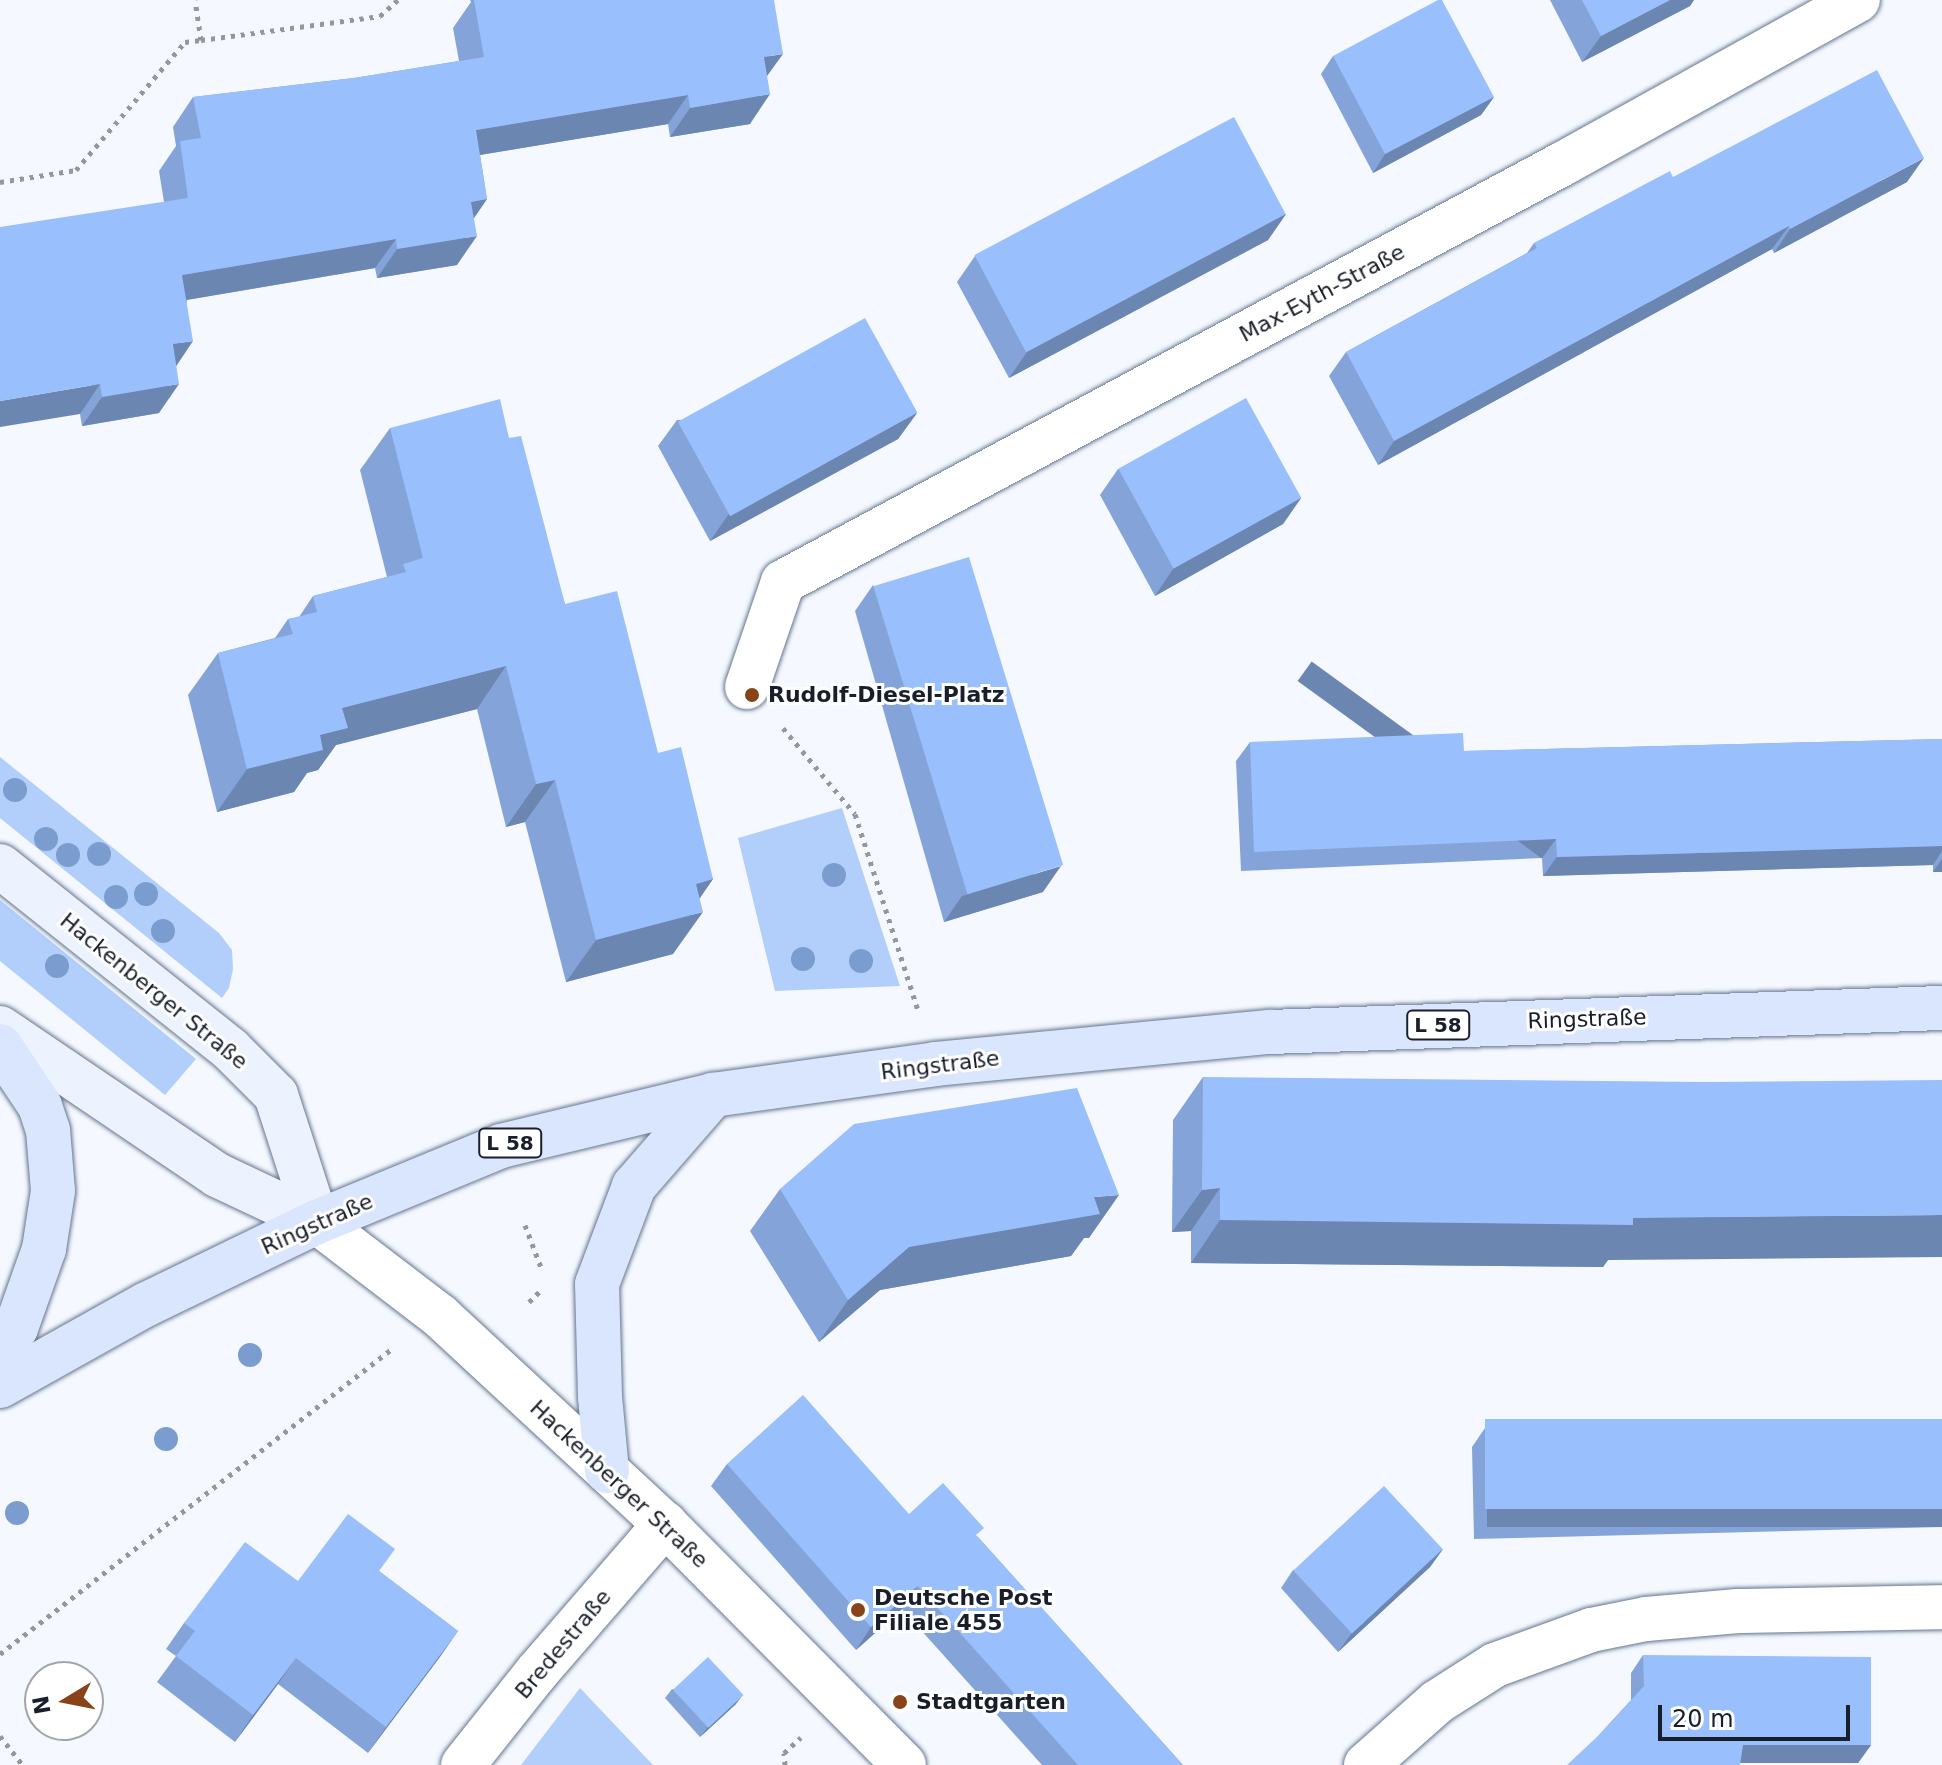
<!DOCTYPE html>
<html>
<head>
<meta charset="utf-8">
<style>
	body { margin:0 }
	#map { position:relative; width:1942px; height:1765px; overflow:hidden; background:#f5f9ff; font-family:"DejaVu Sans",sans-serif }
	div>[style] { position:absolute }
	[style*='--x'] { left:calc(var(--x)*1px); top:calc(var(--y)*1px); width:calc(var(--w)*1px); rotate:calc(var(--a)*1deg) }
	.green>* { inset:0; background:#b2cefb }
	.path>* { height:5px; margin-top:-2.5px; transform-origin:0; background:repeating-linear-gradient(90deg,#9398a0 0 4px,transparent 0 10px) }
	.roads { filter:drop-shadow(0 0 2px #65758f) drop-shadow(0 0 2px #65758f) }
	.street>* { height:44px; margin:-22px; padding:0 22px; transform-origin:22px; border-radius:22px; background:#fff }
	.secondary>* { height:44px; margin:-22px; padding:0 22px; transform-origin:22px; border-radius:22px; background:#ecf3fe }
	.primary>* { height:44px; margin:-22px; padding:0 22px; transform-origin:22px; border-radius:22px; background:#d9e6fd }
	.trees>* { width:24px; height:24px; margin:-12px; border-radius:50%; background:#7b9cce }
	.wall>* { inset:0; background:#84a4d9 }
	.shaded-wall>* { inset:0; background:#6b86b0; transform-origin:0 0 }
	.building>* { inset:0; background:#99bffc; transform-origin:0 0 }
	.dots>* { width:22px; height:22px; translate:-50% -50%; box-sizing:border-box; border:4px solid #fff; border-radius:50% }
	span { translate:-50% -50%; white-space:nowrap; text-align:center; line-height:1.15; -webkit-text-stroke:6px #fff; paint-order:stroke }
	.shield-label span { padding:2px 6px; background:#fff; border:2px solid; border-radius:6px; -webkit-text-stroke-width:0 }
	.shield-label { font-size:20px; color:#191f2a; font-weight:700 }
	.street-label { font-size:22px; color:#191f2a }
	.poi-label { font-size:22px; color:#191f2a; font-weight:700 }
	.left { translate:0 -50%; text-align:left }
	.north { position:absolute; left:24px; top:1661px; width:80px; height:80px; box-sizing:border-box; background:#fff; border:2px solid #a3a5aa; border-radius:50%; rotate:260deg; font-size:22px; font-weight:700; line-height:32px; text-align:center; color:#191f2a }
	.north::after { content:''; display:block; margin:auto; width:28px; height:36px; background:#884418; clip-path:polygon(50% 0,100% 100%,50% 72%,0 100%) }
	.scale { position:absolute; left:1658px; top:1705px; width:192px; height:36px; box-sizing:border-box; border:4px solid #191f2a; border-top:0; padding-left:10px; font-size:24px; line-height:28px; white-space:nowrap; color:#191f2a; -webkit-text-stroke:6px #fff; paint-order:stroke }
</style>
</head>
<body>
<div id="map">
	<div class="green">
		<div style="clip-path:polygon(0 757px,219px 933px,232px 950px,233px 969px,229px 988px,222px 998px,0 818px)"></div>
		<div style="clip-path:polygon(842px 808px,900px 986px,775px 991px,738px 838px)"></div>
		<div style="clip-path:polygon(0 900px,196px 1059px,165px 1095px,0 961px)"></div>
		<div style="clip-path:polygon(580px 1688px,653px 1765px,521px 1765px)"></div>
	</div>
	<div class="path">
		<div style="--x:201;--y:40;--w:181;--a:-7.6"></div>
		<div style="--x:380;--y:16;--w:24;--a:-42"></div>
		<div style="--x:0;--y:182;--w:77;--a:-9"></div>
		<div style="--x:76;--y:170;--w:168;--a:-49.6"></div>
		<div style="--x:185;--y:42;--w:16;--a:-7"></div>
		<div style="--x:201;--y:40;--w:40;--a:-98.5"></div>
		<div style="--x:783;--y:728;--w:112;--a:50.1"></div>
		<div style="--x:855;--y:814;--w:206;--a:72.2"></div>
		<div style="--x:525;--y:1225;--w:48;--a:69.3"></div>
		<div style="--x:529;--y:1302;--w:16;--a:-45"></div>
		<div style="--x:0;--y:1654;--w:498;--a:-37.9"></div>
		<div style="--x:0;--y:1736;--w:37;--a:52"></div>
		<div style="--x:785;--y:1765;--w:12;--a:-95"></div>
		<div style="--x:784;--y:1753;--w:23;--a:-43"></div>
	</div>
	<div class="roads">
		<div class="street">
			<div style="--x:747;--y:687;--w:111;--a:-71.1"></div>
			<div style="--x:783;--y:582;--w:886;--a:-28.21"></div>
			<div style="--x:1564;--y:163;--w:336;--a:-29"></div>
			<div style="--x:317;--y:1222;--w:155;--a:37.4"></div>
			<div style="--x:440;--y:1316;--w:306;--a:42.8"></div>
			<div style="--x:665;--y:1524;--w:339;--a:45.2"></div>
			<div style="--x:463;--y:1765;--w:119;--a:-51.5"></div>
			<div style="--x:537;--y:1672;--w:196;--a:-49.1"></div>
			<div style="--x:1366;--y:1765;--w:95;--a:-41.6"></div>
			<div style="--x:1437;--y:1702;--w:69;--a:-32.5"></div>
			<div style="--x:1495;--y:1665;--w:102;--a:-20"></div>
			<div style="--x:1591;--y:1630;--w:56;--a:-11.3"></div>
			<div style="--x:1646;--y:1619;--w:92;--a:-5"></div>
			<div style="--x:1738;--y:1611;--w:204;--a:-1.1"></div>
		</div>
		<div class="secondary">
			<div style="--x:0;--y:866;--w:294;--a:38.5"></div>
			<div style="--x:230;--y:1049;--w:65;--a:45"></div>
			<div style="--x:276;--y:1095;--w:133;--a:72.1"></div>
			<div style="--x:0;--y:1028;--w:262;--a:34.1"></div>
			<div style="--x:217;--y:1175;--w:110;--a:25.2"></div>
		</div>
		<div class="primary">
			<div style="--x:0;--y:1046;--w:72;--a:56.3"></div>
			<div style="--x:40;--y:1106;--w:25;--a:72"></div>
			<div style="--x:48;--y:1130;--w:61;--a:85.3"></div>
			<div style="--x:53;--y:1191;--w:59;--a:98.8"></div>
			<div style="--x:44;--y:1249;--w:84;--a:109.5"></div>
			<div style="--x:16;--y:1328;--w:25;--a:130"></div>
			<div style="--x:0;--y:1386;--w:168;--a:-29.2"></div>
			<div style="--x:147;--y:1304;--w:189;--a:-25.8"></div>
			<div style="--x:317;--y:1222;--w:199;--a:-22.4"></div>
			<div style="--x:501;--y:1146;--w:218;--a:-13.5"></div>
			<div style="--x:713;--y:1095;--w:224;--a:-7.9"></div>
			<div style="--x:935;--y:1064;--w:337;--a:-5.5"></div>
			<div style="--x:1270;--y:1032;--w:672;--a:-2.05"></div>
			<div style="--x:607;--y:1471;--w:74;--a:-95.4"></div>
			<div style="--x:600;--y:1397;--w:113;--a:-91.5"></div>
			<div style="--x:597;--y:1284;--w:105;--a:-69.3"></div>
			<div style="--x:634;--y:1186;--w:121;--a:-49"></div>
		</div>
	</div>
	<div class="trees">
		<div style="left:15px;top:790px"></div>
		<div style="left:46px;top:839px"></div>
		<div style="left:99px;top:854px"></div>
		<div style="left:68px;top:855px"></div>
		<div style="left:834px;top:875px"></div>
		<div style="left:146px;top:894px"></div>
		<div style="left:116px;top:897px"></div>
		<div style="left:163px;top:931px"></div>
		<div style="left:803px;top:959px"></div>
		<div style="left:861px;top:961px"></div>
		<div style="left:57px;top:966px"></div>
		<div style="left:250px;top:1355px"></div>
		<div style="left:166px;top:1439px"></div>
		<div style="left:17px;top:1513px"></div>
	</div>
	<div class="wall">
		<div style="clip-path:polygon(470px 0,774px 0,767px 76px,750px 124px,670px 137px,668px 124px,480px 155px,487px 199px,474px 218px,457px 265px,377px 278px,375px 268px,187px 300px,176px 365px,159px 413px,82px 426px,80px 414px,164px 202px,159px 171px,176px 146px,173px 127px,193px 97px,354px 78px,459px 61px,453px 28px,471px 2px)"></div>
		<div style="clip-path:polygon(1550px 0,1694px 0,1690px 6px,1582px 62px)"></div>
		<div style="clip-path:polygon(1333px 56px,1494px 97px,1481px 115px,1373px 173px,1321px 74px)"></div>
		<div style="clip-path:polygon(1673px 177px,1907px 182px,1774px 253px,1772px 249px,1378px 465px,1329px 376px,1346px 352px,1527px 253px,1534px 243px)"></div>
		<div style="clip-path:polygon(1286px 214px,1268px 240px,1009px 378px,957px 282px,975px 256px)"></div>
		<div style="clip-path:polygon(917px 413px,898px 439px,710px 541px,658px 446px,677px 420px)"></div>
		<div style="clip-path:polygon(390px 428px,509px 438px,565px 604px,658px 753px,713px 879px,700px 898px,673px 954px,566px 982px,525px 822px,506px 827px,477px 709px,336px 745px,318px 770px,307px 773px,294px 792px,217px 812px,188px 695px,218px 653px,275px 638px,288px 619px,299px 617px,313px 596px,387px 577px,360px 470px)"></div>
		<div style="clip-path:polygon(1118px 469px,1301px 498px,1283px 524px,1155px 596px,1100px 495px)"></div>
		<div style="clip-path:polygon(873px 585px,1043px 892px,944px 922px,855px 611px)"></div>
		<div style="clip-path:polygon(1942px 739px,1942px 872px,1933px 872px,1933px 865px,1543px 876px,1542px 858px,1241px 871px,1236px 761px,1250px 742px,1464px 751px)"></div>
		<div style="clip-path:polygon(1203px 1077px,1608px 1260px,1603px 1267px,1191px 1263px,1191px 1231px,1172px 1232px,1173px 1120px)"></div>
		<div style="clip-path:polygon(780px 1189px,1089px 1238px,1084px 1238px,1071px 1256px,880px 1290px,819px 1342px,750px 1231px)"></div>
		<div style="clip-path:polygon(1942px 1419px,1942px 1527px,1474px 1539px,1472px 1447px,1485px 1428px)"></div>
		<div style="clip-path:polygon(727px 1464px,909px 1514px,978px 1537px,1183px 1765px,1042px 1765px,902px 1609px,856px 1650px,711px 1486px)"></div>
		<div style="clip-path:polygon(1443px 1549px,1430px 1567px,1338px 1652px,1281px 1588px,1293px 1570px)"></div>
		<div style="clip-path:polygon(379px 1571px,458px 1631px,368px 1753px,278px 1684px,235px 1742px,157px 1682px,176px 1656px,166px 1649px,184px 1623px,298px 1581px)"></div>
		<div style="clip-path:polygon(1643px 1655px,1871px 1745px,1858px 1763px,1740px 1763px,1599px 1735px,1631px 1700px,1631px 1673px)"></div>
		<div style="clip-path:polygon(672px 1689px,736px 1704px,700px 1737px,665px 1698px)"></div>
	</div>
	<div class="shaded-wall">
		<div style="clip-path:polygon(1670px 0,1694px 0,1690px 6px,1582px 62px,1601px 36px)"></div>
		<div style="clip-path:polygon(783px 54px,762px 83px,764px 57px)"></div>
		<div style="clip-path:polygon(770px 94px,750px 124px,670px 137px,690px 108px)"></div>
		<div style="clip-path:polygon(688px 95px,668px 124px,455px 159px,476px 130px)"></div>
		<div style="clip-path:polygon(1494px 97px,1481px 115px,1373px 173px,1385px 154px)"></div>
		<div style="clip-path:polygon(1924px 158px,1907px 182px,1774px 253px,1790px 229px)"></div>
		<div style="clip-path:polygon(487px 199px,467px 228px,471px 202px)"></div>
		<div style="clip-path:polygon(1286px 214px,1268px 240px,1009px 378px,1027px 352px)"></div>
		<div style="clip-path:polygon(1789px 226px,1772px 249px,1378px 465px,1394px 441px)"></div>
		<div style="clip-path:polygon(477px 236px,457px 265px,377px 278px,397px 249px)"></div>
		<div style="clip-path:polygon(396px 239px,375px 268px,162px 304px,182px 275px)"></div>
		<div style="clip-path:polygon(193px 341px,173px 371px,173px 344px)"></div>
		<div style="clip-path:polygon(100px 384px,80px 414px,0 427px,0 401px)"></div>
		<div style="clip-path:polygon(179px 384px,159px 413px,82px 426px,102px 397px)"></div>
		<div style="clip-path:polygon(917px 413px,898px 439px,710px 541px,728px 515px)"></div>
		<div style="clip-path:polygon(1301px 498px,1283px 524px,1155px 596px,1173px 569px)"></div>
		<div style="clip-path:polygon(506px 666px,477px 709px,336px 745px,318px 770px,307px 773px,294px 792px,217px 812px,247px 769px,320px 735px,342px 708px)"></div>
		<div style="clip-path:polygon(555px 780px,525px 822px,506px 827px,536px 784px)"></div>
		<div style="left:1556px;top:839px;width:24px;height:302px;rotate:126deg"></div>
		<div style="clip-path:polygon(1942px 846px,1942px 851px,1933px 865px,1543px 876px,1557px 857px)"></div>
		<div style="clip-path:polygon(1942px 859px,1942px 872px,1933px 872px)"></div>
		<div style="clip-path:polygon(1061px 866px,1043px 892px,944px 922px,962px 896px)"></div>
		<div style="clip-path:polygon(713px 879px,687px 916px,703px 912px,673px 954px,566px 982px,596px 940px,696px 884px)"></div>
		<div style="clip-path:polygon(1220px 1188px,1191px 1231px,1172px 1232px,1202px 1190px)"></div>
		<div style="clip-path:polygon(1119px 1195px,1089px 1238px,1084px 1238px,1071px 1256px,880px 1290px,819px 1342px,848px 1300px,909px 1247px,1094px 1197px)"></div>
		<div style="clip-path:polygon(1942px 1215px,1942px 1257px,1608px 1260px,1603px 1267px,1191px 1263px,1220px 1220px)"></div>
		<div style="left:1942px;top:1509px;width:18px;height:455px;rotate:90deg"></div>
		<div style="clip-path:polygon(1443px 1549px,1430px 1567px,1338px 1652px,1351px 1634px)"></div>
		<div style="clip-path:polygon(918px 1586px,902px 1609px,856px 1650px,871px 1627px)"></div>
		<div style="clip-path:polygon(458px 1631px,440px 1657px,368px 1753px,386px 1727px)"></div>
		<div style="clip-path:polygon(296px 1658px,278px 1684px,235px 1742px,253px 1715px)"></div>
		<div style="clip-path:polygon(743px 1695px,736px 1704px,700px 1737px,707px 1728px)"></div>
		<div style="clip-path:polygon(1743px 1745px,1871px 1745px,1858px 1763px,1730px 1763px)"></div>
	</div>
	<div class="building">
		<div style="clip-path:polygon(474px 0,774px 0,783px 54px,764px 57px,770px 94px,690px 108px,688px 95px,476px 130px,487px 199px,471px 202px,477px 236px,397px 249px,396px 239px,182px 275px,193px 341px,173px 344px,179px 384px,102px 397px,100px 384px,0 401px,0 227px,188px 198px,180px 141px,201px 138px,193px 97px,354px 78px,484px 57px)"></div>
		<div style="clip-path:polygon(1438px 0,1442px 0,1494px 97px,1385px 154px,1333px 56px)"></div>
		<div style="clip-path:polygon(1582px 0,1670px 0,1601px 36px)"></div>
		<div style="clip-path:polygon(1877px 70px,1924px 158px,1790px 229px,1789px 226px,1394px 441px,1346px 352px,1537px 248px,1534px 243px,1670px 171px,1673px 177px)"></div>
		<div style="left:1234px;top:117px;width:110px;height:294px;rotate:62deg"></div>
		<div style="left:865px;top:318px;width:108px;height:214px;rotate:61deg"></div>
		<div style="left:1246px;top:398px;width:114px;height:146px;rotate:61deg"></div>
		<div style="clip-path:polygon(500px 399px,509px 438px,521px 436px,565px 604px,617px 591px,658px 753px,681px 747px,713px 879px,696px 884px,703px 912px,596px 940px,555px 780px,536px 784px,506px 666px,342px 708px,348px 728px,320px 735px,323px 750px,247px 769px,218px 653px,293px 634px,288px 619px,317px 612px,313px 596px,406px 572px,403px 564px,423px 558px,390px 428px)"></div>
		<div style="left:969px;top:557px;width:322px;height:100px;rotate:73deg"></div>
		<div style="clip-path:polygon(1463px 733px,1464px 751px,1942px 739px,1942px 846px,1557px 857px,1556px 839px,1254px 852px,1250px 742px)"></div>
		<div style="clip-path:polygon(1203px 1077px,1711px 1082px,1942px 1080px,1942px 1215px,1633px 1218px,1633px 1225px,1220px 1220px,1220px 1188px,1202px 1190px)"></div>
		<div style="clip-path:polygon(1077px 1088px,1119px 1195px,1094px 1197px,1100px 1214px,909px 1247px,848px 1300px,780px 1189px,854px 1124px)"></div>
		<div style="clip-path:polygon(803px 1395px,909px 1514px,943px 1483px,984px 1528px,976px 1535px,1183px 1765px,1078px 1765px,918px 1586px,871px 1627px,727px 1464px)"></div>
		<div style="left:1942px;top:1419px;width:90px;height:457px;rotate:90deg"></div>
		<div style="left:1384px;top:1486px;width:86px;height:124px;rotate:47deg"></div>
		<div style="clip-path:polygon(348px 1514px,395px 1549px,379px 1571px,458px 1631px,386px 1727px,296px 1658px,253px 1715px,176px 1656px,195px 1631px,184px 1623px,245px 1542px,298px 1581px)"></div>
		<div style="clip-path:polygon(1643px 1655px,1871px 1657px,1871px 1745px,1743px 1745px,1740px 1765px,1567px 1765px,1599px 1735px,1644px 1686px)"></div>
		<div style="left:708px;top:1657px;width:52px;height:48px;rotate:47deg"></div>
	</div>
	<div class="dots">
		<div style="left:752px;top:695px;background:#884418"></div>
		<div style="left:858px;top:1610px;background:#884418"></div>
		<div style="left:900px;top:1702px;background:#884418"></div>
	</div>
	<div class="shield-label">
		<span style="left:1438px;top:1025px">L 58</span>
		<span style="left:510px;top:1143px">L 58</span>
	</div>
	<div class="street-label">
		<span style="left:1322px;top:293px;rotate:-28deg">Max-Eyth-Straße</span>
		<span style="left:154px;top:991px;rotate:39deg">Hackenberger Straße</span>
		<span style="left:1587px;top:1019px;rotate:-2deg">Ringstraße</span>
		<span style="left:940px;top:1065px;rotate:-7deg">Ringstraße</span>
		<span style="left:317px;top:1224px;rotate:-24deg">Ringstraße</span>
		<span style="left:619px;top:1484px;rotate:43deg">Hackenberger Straße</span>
		<span style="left:563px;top:1644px;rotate:-50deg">Bredestraße</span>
	</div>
	<div class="poi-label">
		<span class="left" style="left:768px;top:695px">Rudolf-Diesel-Platz</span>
		<span class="left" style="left:874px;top:1610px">Deutsche Post<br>Filiale 455</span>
		<span class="left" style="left:916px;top:1702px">Stadtgarten</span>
	</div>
	<div class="north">N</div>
	<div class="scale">20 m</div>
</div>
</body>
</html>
